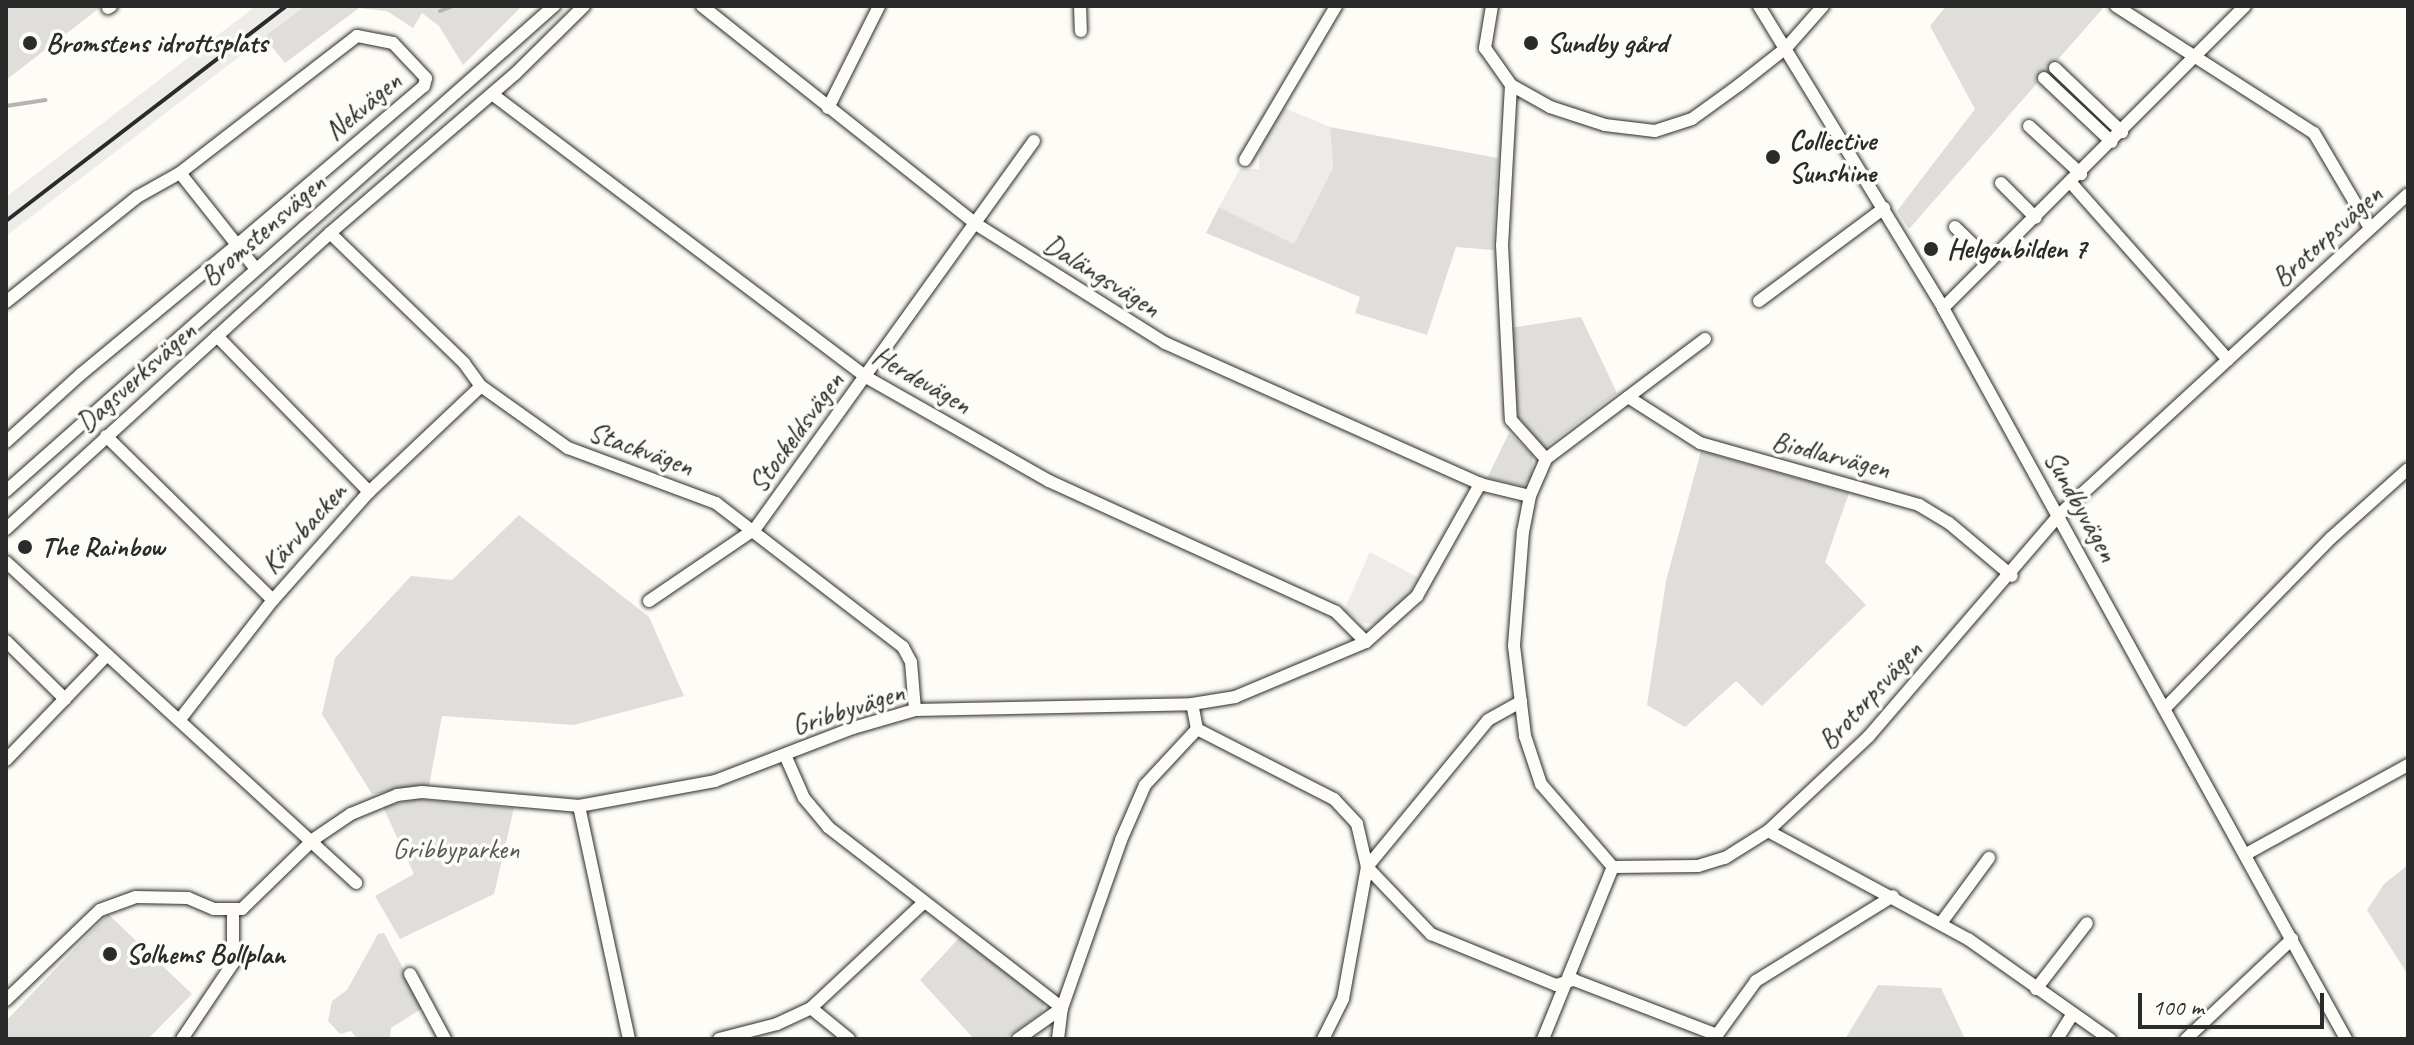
<!DOCTYPE html>
<html>
<head>
<meta charset="utf-8">
<style>
	body { margin:0 }
	#map { position:relative; width:2414px; height:1045px; overflow:hidden; background:#fdfcf7; font-family:Caveat,sans-serif }
	div>[style] { position:absolute }
	[style*='--x'] { left:calc(var(--x)*1px); top:calc(var(--y)*1px); width:calc(var(--w)*1px); rotate:calc(var(--a)*1deg) }
	.built>* { inset:0; background:#edece8 }
	.green>* { inset:0; background:#dfdeda }
	.stream>* { height:4px; margin:-2px; padding:0 2px; transform-origin:2px; border-radius:2px; background:#b5b4b1 }
	.roads { filter:drop-shadow(0 0 2px #2b2b2b) drop-shadow(0 0 2px #2b2b2b) }
	.minor>* { height:12px; margin:-6px; padding:0 6px; transform-origin:6px; border-radius:6px; background:#fdfcf7 }
	.rail>* { height:4px; margin:-2px; padding:0 2px; transform-origin:2px; border-radius:2px; background:#2b2b2b }
	.dots>* { width:22px; height:22px; translate:-50% -50%; box-sizing:border-box; border:4px solid #fdfcf7; border-radius:50% }
	span { translate:-50% -50%; white-space:nowrap; text-align:center; line-height:1.15; -webkit-text-stroke:7px #fdfcf7; paint-order:stroke }
	.poi-label { font-size:28px; color:#2b2b2b; font-weight:700 }
	.left { translate:0 -50%; text-align:left }
	.street-label { font-size:28px; color:#2b2b2b }
	.park-label { font-size:28px; color:#585857 }
	.frame { position:absolute; inset:0; border:8px solid #2b2b2b; pointer-events:none }
	.scale { position:absolute; left:2138px; top:993px; width:186px; height:36px; box-sizing:border-box; border:4px solid #2b2b2b; border-top:0; padding-left:10px; font-size:24px; line-height:28px; white-space:nowrap; color:#2b2b2b; -webkit-text-stroke:6px #fdfcf7; paint-order:stroke }
</style>
</head>
<body>
<div id="map">
	<div class="built">
		<div style="clip-path:polygon(256px 6px,305px 6px,6px 236px,6px 197px)"></div>
		<div style="clip-path:polygon(1282px 107px,1330px 127px,1333px 168px,1294px 244px,1219px 207px,1240px 169px,1259px 169px,1260px 144px)"></div>
		<div style="clip-path:polygon(1370px 552px,1419px 578px,1406px 598px,1378px 624px,1363px 623px,1344px 610px)"></div>
	</div>
	<div class="green">
		<div style="clip-path:polygon(6px 6px,102px 6px,6px 80px)"></div>
		<div style="clip-path:polygon(305px 6px,522px 6px,463px 65px,439px 26px,422px 13px,413px 28px,387px 11px,359px 8px,285px 63px,264px 37px)"></div>
		<div style="clip-path:polygon(1946px 6px,2105px 6px,1909px 229px,1897px 211px,1975px 109px,1930px 26px)"></div>
		<div style="clip-path:polygon(1330px 127px,1498px 158px,1493px 250px,1456px 247px,1427px 335px,1355px 313px,1360px 297px,1206px 233px,1219px 207px,1294px 244px,1333px 168px)"></div>
		<div style="clip-path:polygon(1581px 317px,1617px 393px,1544px 448px,1518px 417px,1510px 328px)"></div>
		<div style="clip-path:polygon(1509px 433px,1533px 455px,1532px 477px,1524px 486px,1487px 478px)"></div>
		<div style="clip-path:polygon(1701px 451px,1849px 493px,1825px 562px,1866px 605px,1762px 706px,1736px 681px,1685px 727px,1647px 705px,1666px 581px)"></div>
		<div style="clip-path:polygon(519px 515px,649px 617px,684px 696px,574px 725px,442px 716px,429px 786px,372px 794px,322px 714px,335px 658px,411px 576px,452px 580px)"></div>
		<div style="clip-path:polygon(417px 799px,514px 808px,494px 894px,400px 939px,375px 896px,414px 874px,383px 807px)"></div>
		<div style="clip-path:polygon(2408px 865px,2408px 975px,2367px 910px,2384px 884px)"></div>
		<div style="clip-path:polygon(108px 914px,192px 994px,148px 1039px,6px 1039px,6px 1021px)"></div>
		<div style="clip-path:polygon(384px 933px,424px 1007px,391px 1028px,390px 1039px,357px 1039px,351px 1031px,340px 1034px,328px 1021px,332px 1001px,347px 990px,378px 934px)"></div>
		<div style="clip-path:polygon(960px 937px,1045px 1003px,1042px 1012px,1005px 1039px,974px 1039px,920px 980px)"></div>
		<div style="clip-path:polygon(1878px 985px,1941px 988px,1965px 1039px,1845px 1039px)"></div>
	</div>
	<div class="stream">
		<div style="--x:440;--y:11;--w:14;--a:-21"></div>
		<div style="--x:6;--y:106;--w:40;--a:-8.5"></div>
	</div>
	<div class="roads">
		<div class="minor">
			<div style="--x:702;--y:6;--w:350;--a:38.5"></div>
			<div style="--x:976;--y:224;--w:223;--a:32.2"></div>
			<div style="--x:1165;--y:343;--w:345;--a:24.1"></div>
			<div style="--x:1480;--y:484;--w:51;--a:13.5"></div>
			<div style="--x:1080;--y:6;--w:25;--a:88"></div>
			<div style="--x:1492;--y:6;--w:43;--a:99.5"></div>
			<div style="--x:1485;--y:48;--w:45;--a:54.9"></div>
			<div style="--x:1511;--y:85;--w:45;--a:29.4"></div>
			<div style="--x:1550;--y:107;--w:58;--a:18.1"></div>
			<div style="--x:1605;--y:125;--w:50;--a:6.8"></div>
			<div style="--x:1655;--y:131;--w:39;--a:-18"></div>
			<div style="--x:1692;--y:119;--w:58;--a:-35.9"></div>
			<div style="--x:1739;--y:85;--w:60;--a:-38.2"></div>
			<div style="--x:1786;--y:48;--w:56;--a:-48.6"></div>
			<div style="--x:1759;--y:6;--w:354;--a:58.6"></div>
			<div style="--x:1943;--y:308;--w:835;--a:61.13"></div>
			<div style="--x:2116;--y:6;--w:235;--a:32.7"></div>
			<div style="--x:2314;--y:133;--w:110;--a:59.5"></div>
			<div style="--x:108;--y:8;--w:4;--a:-34"></div>
			<div style="--x:2055;--y:68;--w:93;--a:43.7"></div>
			<div style="--x:2044;--y:78;--w:93;--a:43.3"></div>
			<div style="--x:1511;--y:85;--w:160;--a:93.2"></div>
			<div style="--x:1502;--y:245;--w:175;--a:87.1"></div>
			<div style="--x:1511;--y:420;--w:52;--a:48.1"></div>
			<div style="--x:492;--y:94;--w:469;--a:37.1"></div>
			<div style="--x:866;--y:377;--w:210;--a:29.6"></div>
			<div style="--x:1049;--y:481;--w:315;--a:24.5"></div>
			<div style="--x:1336;--y:612;--w:42;--a:45"></div>
			<div style="--x:828;--y:108;--w:114;--a:-63.4"></div>
			<div style="--x:2029;--y:126;--w:71;--a:42.7"></div>
			<div style="--x:1245;--y:160;--w:179;--a:-59.4"></div>
			<div style="--x:2001;--y:183;--w:49;--a:45"></div>
			<div style="--x:2072;--y:184;--w:235;--a:48.4"></div>
			<div style="--x:1955;--y:227;--w:49;--a:44.2"></div>
			<div style="--x:330;--y:233;--w:187;--a:44.1"></div>
			<div style="--x:464;--y:363;--w:29;--a:54"></div>
			<div style="--x:481;--y:386;--w:107;--a:35.5"></div>
			<div style="--x:568;--y:448;--w:158;--a:20.4"></div>
			<div style="--x:716;--y:503;--w:236;--a:37.6"></div>
			<div style="--x:903;--y:647;--w:17;--a:62"></div>
			<div style="--x:911;--y:662;--w:48;--a:85.2"></div>
			<div style="--x:1759;--y:301;--w:156;--a:-36.6"></div>
			<div style="--x:6;--y:302;--w:168;--a:-38.7"></div>
			<div style="--x:137;--y:197;--w:49;--a:-29.2"></div>
			<div style="--x:1943;--y:308;--w:427;--a:-45"></div>
			<div style="--x:217;--y:336;--w:218;--a:45.7"></div>
			<div style="--x:1705;--y:339;--w:199;--a:143"></div>
			<div style="--x:1546;--y:459;--w:40;--a:113.4"></div>
			<div style="--x:1530;--y:496;--w:36;--a:101"></div>
			<div style="--x:1523;--y:531;--w:115;--a:94.5"></div>
			<div style="--x:1514;--y:646;--w:91;--a:83"></div>
			<div style="--x:1525;--y:736;--w:51;--a:71.6"></div>
			<div style="--x:1541;--y:784;--w:110;--a:49.1"></div>
			<div style="--x:1613;--y:867;--w:85;--a:-0.7"></div>
			<div style="--x:1698;--y:866;--w:28;--a:-17"></div>
			<div style="--x:1725;--y:858;--w:51;--a:-32.1"></div>
			<div style="--x:1768;--y:831;--w:139;--a:-43.2"></div>
			<div style="--x:1869;--y:736;--w:291;--a:-49.3"></div>
			<div style="--x:2059;--y:515;--w:474;--a:-42.6"></div>
			<div style="--x:1628;--y:397;--w:85;--a:32.6"></div>
			<div style="--x:1700;--y:443;--w:228;--a:15.8"></div>
			<div style="--x:1919;--y:505;--w:35;--a:31"></div>
			<div style="--x:1949;--y:523;--w:82;--a:40.1"></div>
			<div style="--x:106;--y:436;--w:234;--a:44.5"></div>
			<div style="--x:6;--y:442;--w:101;--a:-42.2"></div>
			<div style="--x:81;--y:374;--w:202;--a:-39.6"></div>
			<div style="--x:237;--y:245;--w:245;--a:-40.4"></div>
			<div style="--x:424;--y:86;--w:8;--a:-76"></div>
			<div style="--x:426;--y:78;--w:48;--a:-133.3"></div>
			<div style="--x:393;--y:43;--w:37;--a:-169"></div>
			<div style="--x:357;--y:36;--w:224;--a:142.3"></div>
			<div style="--x:180;--y:173;--w:92;--a:51.6"></div>
			<div style="--x:237;--y:245;--w:10;--a:53"></div>
			<div style="--x:243;--y:253;--w:19;--a:51"></div>
			<div style="--x:6;--y:491;--w:732;--a:-41.51"></div>
			<div style="--x:6;--y:529;--w:439;--a:-42.4"></div>
			<div style="--x:330;--y:233;--w:244;--a:-40.7"></div>
			<div style="--x:515;--y:74;--w:97;--a:-44.6"></div>
			<div style="--x:6;--y:562;--w:475;--a:42.5"></div>
			<div style="--x:649;--y:601;--w:128;--a:-34.2"></div>
			<div style="--x:755;--y:529;--w:478;--a:-54.3"></div>
			<div style="--x:6;--y:641;--w:83;--a:44.5"></div>
			<div style="--x:2167;--y:706;--w:235;--a:-45.7"></div>
			<div style="--x:2331;--y:538;--w:103;--a:-41.9"></div>
			<div style="--x:181;--y:718;--w:150;--a:-52.1"></div>
			<div style="--x:273;--y:600;--w:144;--a:-48.4"></div>
			<div style="--x:369;--y:492;--w:154;--a:-43.4"></div>
			<div style="--x:1197;--y:729;--w:154;--a:27.1"></div>
			<div style="--x:1334;--y:799;--w:34;--a:47"></div>
			<div style="--x:1357;--y:824;--w:44;--a:76.9"></div>
			<div style="--x:1367;--y:867;--w:93;--a:46.3"></div>
			<div style="--x:1431;--y:934;--w:135;--a:22.2"></div>
			<div style="--x:1556;--y:985;--w:19;--a:-16"></div>
			<div style="--x:1574;--y:980;--w:153;--a:21"></div>
			<div style="--x:785;--y:755;--w:47;--a:66.2"></div>
			<div style="--x:804;--y:798;--w:38;--a:50"></div>
			<div style="--x:828;--y:827;--w:296;--a:37.7"></div>
			<div style="--x:1062;--y:1008;--w:54;--a:144.8"></div>
			<div style="--x:6;--y:760;--w:146;--a:-46.1"></div>
			<div style="--x:579;--y:806;--w:238;--a:77.9"></div>
			<div style="--x:1768;--y:831;--w:227;--a:28.4"></div>
			<div style="--x:1968;--y:939;--w:174;--a:35.2"></div>
			<div style="--x:2246;--y:854;--w:185;--a:-28.8"></div>
			<div style="--x:1941;--y:923;--w:81;--a:-53.6"></div>
			<div style="--x:410;--y:974;--w:74;--a:61.7"></div>
			<div style="--x:2036;--y:989;--w:83;--a:-52.3"></div>
			<div style="--x:6;--y:1000;--w:130;--a:-43.8"></div>
			<div style="--x:100;--y:910;--w:38;--a:-20"></div>
			<div style="--x:136;--y:897;--w:52;--a:1.1"></div>
			<div style="--x:188;--y:898;--w:28;--a:23"></div>
			<div style="--x:214;--y:909;--w:28;--a:0"></div>
			<div style="--x:242;--y:909;--w:100;--a:-44.2"></div>
			<div style="--x:314;--y:839;--w:45;--a:-34"></div>
			<div style="--x:351;--y:814;--w:50;--a:-22.4"></div>
			<div style="--x:397;--y:795;--w:25;--a:-7"></div>
			<div style="--x:422;--y:792;--w:158;--a:5.1"></div>
			<div style="--x:579;--y:806;--w:138;--a:-10.4"></div>
			<div style="--x:715;--y:781;--w:148;--a:-21"></div>
			<div style="--x:853;--y:728;--w:65;--a:-16.2"></div>
			<div style="--x:915;--y:710;--w:277;--a:-1.2"></div>
			<div style="--x:1192;--y:704;--w:44;--a:-9.2"></div>
			<div style="--x:1235;--y:697;--w:142;--a:-22.8"></div>
			<div style="--x:1366;--y:642;--w:69;--a:-42"></div>
			<div style="--x:1417;--y:596;--w:129;--a:-60.6"></div>
			<div style="--x:811;--y:1008;--w:49;--a:39.2"></div>
			<div style="--x:182;--y:1039;--w:92;--a:-56.1"></div>
			<div style="--x:233;--y:963;--w:54;--a:-90"></div>
			<div style="--x:719;--y:1039;--w:60;--a:-14.5"></div>
			<div style="--x:777;--y:1024;--w:38;--a:-25"></div>
			<div style="--x:811;--y:1008;--w:152;--a:-43.1"></div>
			<div style="--x:1058;--y:1039;--w:31;--a:-83"></div>
			<div style="--x:1062;--y:1008;--w:178;--a:-70.6"></div>
			<div style="--x:1121;--y:840;--w:60;--a:-66.4"></div>
			<div style="--x:1145;--y:785;--w:76;--a:-47.1"></div>
			<div style="--x:1197;--y:729;--w:25;--a:-101"></div>
			<div style="--x:1323;--y:1039;--w:45;--a:-63.4"></div>
			<div style="--x:1343;--y:999;--w:134;--a:-79.7"></div>
			<div style="--x:1367;--y:867;--w:190;--a:-50.5"></div>
			<div style="--x:1488;--y:720;--w:38;--a:-29"></div>
			<div style="--x:1543;--y:1039;--w:186;--a:-67.9"></div>
			<div style="--x:1714;--y:1039;--w:72;--a:-54.1"></div>
			<div style="--x:1756;--y:981;--w:161;--a:-31.8"></div>
			<div style="--x:2057;--y:1039;--w:28;--a:-58"></div>
			<div style="--x:2186;--y:1039;--w:146;--a:-43.3"></div>
		</div>
	</div>
	<div class="rail">
		<div style="--x:6;--y:221;--w:353;--a:-37.5"></div>
	</div>
	<div class="dots">
		<div style="left:30px;top:43px;background:#2b2b2b"></div>
		<div style="left:1531px;top:43px;background:#2b2b2b"></div>
		<div style="left:1773px;top:157px;background:#2b2b2b"></div>
		<div style="left:1931px;top:249px;background:#2b2b2b"></div>
		<div style="left:25px;top:547px;background:#2b2b2b"></div>
		<div style="left:110px;top:954px;background:#2b2b2b"></div>
	</div>
	<div class="poi-label">
		<span class="left" style="left:46px;top:43px">Bromstens idrottsplats</span>
		<span class="left" style="left:1547px;top:43px">Sundby gård</span>
		<span class="left" style="left:1789px;top:157px">Collective<br>Sunshine</span>
		<span class="left" style="left:1947px;top:249px">Helgonbilden 7</span>
		<span class="left" style="left:41px;top:547px">The Rainbow</span>
		<span class="left" style="left:126px;top:954px">Solhems Bollplan</span>
	</div>
	<div class="street-label">
		<span style="left:363px;top:106px;rotate:-40deg">Nekvägen</span>
		<span style="left:263px;top:230px;rotate:-41deg">Bromstensvägen</span>
		<span style="left:2327px;top:236px;rotate:-42deg">Brotorpsvägen</span>
		<span style="left:1102px;top:276px;rotate:32deg">Dalängsvägen</span>
		<span style="left:136px;top:377px;rotate:-42deg">Dagsverksvägen</span>
		<span style="left:922px;top:380px;rotate:30deg">Herdevägen</span>
		<span style="left:796px;top:432px;rotate:-54deg">Stockeldsvägen</span>
		<span style="left:641px;top:449px;rotate:20deg">Stackvägen</span>
		<span style="left:1831px;top:455px;rotate:14deg">Biodlarvägen</span>
		<span style="left:2081px;top:506px;rotate:61deg">Sundbyvägen</span>
		<span style="left:304px;top:528px;rotate:-48deg">Kärvbacken</span>
		<span style="left:1870px;top:695px;rotate:-47deg">Brotorpsvägen</span>
		<span style="left:848px;top:709px;rotate:-18deg">Gribbyvägen</span>
	</div>
	<div class="park-label">
		<span style="left:456px;top:849px">Gribbyparken</span>
	</div>
	<div class="frame"></div>
	<div class="scale">100 m</div>
</div>
</body>
</html>
